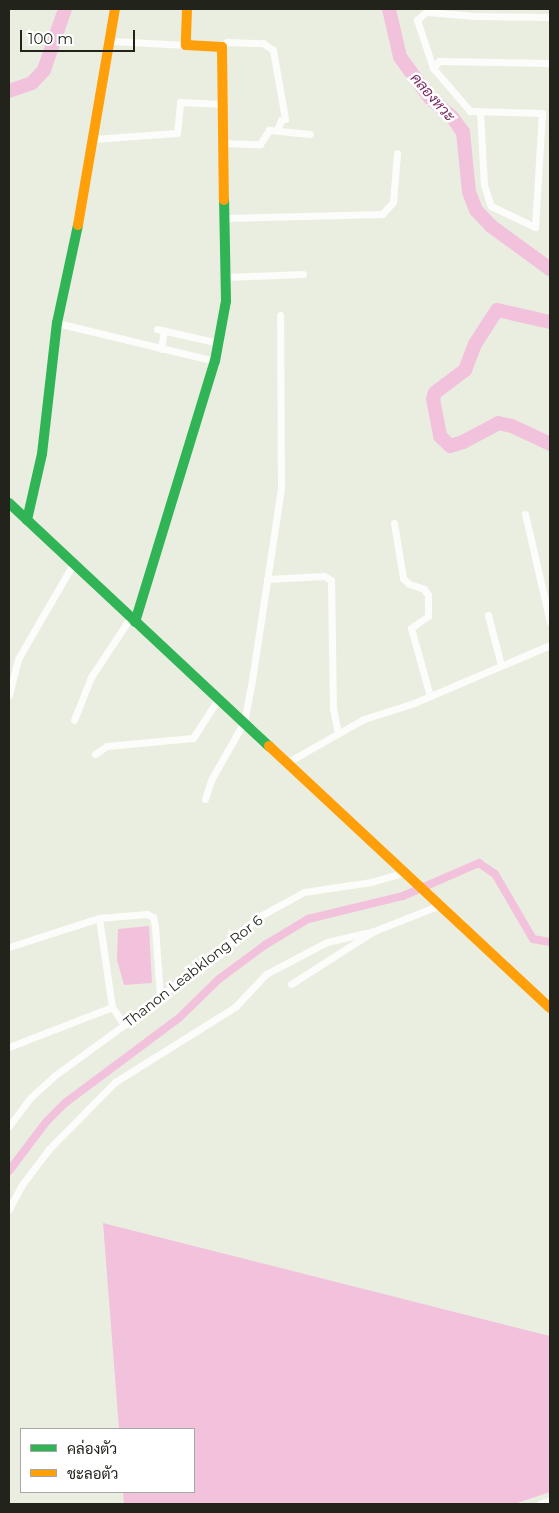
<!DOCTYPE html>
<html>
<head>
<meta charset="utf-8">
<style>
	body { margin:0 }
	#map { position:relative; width:559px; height:1513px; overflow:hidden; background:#eaeee1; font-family:Montserrat,Sarabun,sans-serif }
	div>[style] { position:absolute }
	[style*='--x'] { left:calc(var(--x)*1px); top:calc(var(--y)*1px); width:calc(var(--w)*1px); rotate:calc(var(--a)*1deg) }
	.water>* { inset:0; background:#f2c2dd }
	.canal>* { height:8px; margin:-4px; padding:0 4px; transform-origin:4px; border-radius:4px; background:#f2c2dd }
	.river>* { height:14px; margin:-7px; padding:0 7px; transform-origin:7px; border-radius:7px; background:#f2c2dd }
	.street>* { height:7px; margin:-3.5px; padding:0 3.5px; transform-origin:3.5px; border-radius:3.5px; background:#fcfcfa }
	.fast>* { height:10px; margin:-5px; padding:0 5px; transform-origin:5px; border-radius:5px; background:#30b455 }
	.slow>* { height:10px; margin:-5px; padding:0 5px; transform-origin:5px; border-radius:5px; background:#ff9f0a }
	span { translate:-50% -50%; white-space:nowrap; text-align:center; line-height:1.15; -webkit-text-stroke:5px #fff; paint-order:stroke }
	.street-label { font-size:14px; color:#22241b }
	.water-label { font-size:15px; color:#7c2b63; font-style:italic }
	.frame { position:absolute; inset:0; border:10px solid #22241b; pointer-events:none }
	.legend { position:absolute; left:20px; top:1428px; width:175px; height:65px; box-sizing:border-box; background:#fff; border:1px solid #a7a7a4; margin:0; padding:6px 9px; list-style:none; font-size:15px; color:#22241b }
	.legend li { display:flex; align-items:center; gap:10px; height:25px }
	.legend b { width:25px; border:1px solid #a7a7a4 }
	.scale { position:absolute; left:20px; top:30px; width:115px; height:22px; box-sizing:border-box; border:2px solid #22241b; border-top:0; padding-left:6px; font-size:15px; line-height:18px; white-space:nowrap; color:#22241b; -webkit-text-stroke:4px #fff; paint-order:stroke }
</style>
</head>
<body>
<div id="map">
	<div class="water">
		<div style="clip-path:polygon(149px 926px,152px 983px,124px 985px,117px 960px,118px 929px)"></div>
		<div style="clip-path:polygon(103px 1223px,550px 1336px,550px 1492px,514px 1504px,124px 1504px,123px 1492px,194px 1492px,194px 1429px,119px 1429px)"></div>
	</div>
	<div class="canal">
		<div style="--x:9;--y:1171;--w:61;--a:-52.9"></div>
		<div style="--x:46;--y:1122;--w:27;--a:-45"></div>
		<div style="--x:65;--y:1103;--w:142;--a:-36.7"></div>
		<div style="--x:179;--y:1018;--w:56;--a:-44.3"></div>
		<div style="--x:219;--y:979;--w:57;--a:-36.5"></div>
		<div style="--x:265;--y:945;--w:50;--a:-31.2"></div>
		<div style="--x:308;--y:919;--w:98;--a:-13.6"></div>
		<div style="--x:403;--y:896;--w:83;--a:-23.5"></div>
		<div style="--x:479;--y:863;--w:19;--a:35"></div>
		<div style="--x:495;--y:874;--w:75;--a:59.7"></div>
		<div style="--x:533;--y:939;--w:17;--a:10"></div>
	</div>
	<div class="river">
		<div style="--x:389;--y:9;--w:49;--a:77.1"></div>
		<div style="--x:400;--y:57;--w:51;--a:53.8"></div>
		<div style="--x:430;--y:98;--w:29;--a:41"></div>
		<div style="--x:452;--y:117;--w:19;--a:54"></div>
		<div style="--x:463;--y:132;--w:60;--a:84.3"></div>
		<div style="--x:469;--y:192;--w:19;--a:69"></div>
		<div style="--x:476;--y:210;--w:22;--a:47"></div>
		<div style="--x:491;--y:226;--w:73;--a:36.1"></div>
		<div style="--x:9;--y:91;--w:24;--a:-19"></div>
		<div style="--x:32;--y:83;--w:18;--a:-47"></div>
		<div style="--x:44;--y:70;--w:65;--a:-71"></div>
		<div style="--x:550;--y:322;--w:54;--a:-167.2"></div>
		<div style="--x:497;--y:310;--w:40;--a:122.9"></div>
		<div style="--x:475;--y:344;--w:28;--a:111"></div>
		<div style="--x:465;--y:370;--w:38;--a:143"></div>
		<div style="--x:435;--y:393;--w:6;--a:108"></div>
		<div style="--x:433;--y:399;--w:38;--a:79"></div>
		<div style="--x:440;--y:436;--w:14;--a:45"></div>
		<div style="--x:450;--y:446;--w:14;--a:-17"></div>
		<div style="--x:463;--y:442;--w:40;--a:-28"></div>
		<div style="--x:498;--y:423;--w:14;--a:12"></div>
		<div style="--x:512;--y:426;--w:42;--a:25.3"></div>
	</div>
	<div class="street">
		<div style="--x:111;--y:41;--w:75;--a:3.1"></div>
		<div style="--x:222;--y:47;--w:7;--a:-45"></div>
		<div style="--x:227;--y:42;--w:36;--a:2"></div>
		<div style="--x:263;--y:43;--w:12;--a:35"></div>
		<div style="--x:273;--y:50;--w:70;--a:80.1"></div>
		<div style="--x:285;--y:119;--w:4;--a:166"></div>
		<div style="--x:281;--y:120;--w:11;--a:112"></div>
		<div style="--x:433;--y:68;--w:51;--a:-108.4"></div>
		<div style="--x:417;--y:20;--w:12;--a:-42"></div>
		<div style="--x:426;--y:12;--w:49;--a:4.7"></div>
		<div style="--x:475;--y:16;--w:75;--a:0.8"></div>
		<div style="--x:480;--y:112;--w:73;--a:86.9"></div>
		<div style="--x:484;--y:185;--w:22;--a:72"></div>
		<div style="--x:491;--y:206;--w:49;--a:25.5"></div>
		<div style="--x:535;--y:227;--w:114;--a:-86.5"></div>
		<div style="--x:542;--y:113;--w:72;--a:-178.4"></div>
		<div style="--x:470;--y:111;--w:57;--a:-130.7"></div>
		<div style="--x:433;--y:68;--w:9;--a:-49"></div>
		<div style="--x:439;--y:61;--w:111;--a:1"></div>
		<div style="--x:93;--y:139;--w:84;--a:-4.1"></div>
		<div style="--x:177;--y:133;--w:31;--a:-84"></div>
		<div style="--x:180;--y:102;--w:42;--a:2.7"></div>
		<div style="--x:223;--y:143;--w:37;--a:2"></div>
		<div style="--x:260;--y:144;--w:17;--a:-57"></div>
		<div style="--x:269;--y:130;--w:41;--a:5.6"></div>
		<div style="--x:225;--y:218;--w:157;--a:-1.5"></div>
		<div style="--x:382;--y:214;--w:16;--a:-47"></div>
		<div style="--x:393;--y:202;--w:49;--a:-85.3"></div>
		<div style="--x:226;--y:277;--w:77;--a:-2.2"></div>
		<div style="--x:57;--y:323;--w:163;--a:13.5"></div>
		<div style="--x:157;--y:329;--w:64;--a:12.7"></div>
		<div style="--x:161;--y:349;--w:19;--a:-81"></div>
		<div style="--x:525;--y:514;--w:111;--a:77"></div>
		<div style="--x:394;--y:523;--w:56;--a:80.7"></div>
		<div style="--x:403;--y:578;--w:8;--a:45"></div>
		<div style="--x:409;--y:584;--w:16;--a:18"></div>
		<div style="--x:424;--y:589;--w:7;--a:56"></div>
		<div style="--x:428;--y:595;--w:21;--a:90"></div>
		<div style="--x:428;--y:616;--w:21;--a:145"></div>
		<div style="--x:411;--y:628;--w:71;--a:74.4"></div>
		<div style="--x:267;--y:579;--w:57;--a:-3"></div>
		<div style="--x:324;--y:576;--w:8;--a:30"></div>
		<div style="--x:331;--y:580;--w:128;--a:89.1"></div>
		<div style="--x:333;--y:708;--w:25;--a:79"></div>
		<div style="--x:488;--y:615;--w:52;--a:75.4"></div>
		<div style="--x:9;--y:695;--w:37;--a:-76"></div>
		<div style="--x:18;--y:659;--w:110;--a:-59.9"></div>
		<div style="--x:74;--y:720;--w:46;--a:-68.4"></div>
		<div style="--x:91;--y:677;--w:71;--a:-56.5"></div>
		<div style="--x:95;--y:754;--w:14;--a:-34"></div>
		<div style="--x:107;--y:746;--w:86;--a:-5.3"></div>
		<div style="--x:193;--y:738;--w:46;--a:-57.3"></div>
		<div style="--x:286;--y:763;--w:90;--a:-29.4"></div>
		<div style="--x:364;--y:719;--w:52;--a:-17.7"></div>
		<div style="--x:414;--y:703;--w:148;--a:-23.1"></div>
		<div style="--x:205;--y:799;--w:20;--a:-72"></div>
		<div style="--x:211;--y:780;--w:67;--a:-60.4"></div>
		<div style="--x:244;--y:722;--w:43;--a:-79.2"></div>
		<div style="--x:252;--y:680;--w:194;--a:-81.4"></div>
		<div style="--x:281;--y:488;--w:173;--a:-90.3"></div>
		<div style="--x:99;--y:918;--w:90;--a:81.7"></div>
		<div style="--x:9;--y:947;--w:95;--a:-17.9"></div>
		<div style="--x:99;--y:918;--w:48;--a:-4.8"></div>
		<div style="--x:147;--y:914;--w:7;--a:27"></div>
		<div style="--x:153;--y:917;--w:10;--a:79"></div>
		<div style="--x:155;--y:927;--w:70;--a:85.9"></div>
		<div style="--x:291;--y:984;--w:98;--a:-32.6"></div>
		<div style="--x:374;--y:931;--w:71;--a:-21.5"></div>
		<div style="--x:9;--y:1047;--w:110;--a:-21.2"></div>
		<div style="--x:112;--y:1007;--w:22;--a:56"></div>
		<div style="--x:9;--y:1126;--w:36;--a:-53"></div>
		<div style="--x:31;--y:1097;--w:31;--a:-42"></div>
		<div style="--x:54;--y:1076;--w:87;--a:-36.1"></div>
		<div style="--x:124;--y:1025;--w:176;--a:-38.6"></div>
		<div style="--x:262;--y:915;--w:48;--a:-28.7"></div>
		<div style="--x:304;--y:892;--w:68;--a:-8.5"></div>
		<div style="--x:371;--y:882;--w:36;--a:-16"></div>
		<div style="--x:9;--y:1209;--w:26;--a:-62"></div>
		<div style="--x:21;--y:1186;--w:46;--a:-52.9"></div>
		<div style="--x:49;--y:1149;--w:94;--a:-45.4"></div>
		<div style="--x:115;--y:1082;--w:142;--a:-32"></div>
		<div style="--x:235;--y:1007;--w:45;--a:-46.8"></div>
		<div style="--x:266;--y:974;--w:69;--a:-27.7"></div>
		<div style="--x:327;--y:942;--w:48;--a:-13.2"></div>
		<div style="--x:540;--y:1504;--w:11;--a:-22"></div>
	</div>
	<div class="fast">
		<div style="--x:9;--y:503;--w:356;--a:43.1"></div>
		<div style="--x:27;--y:520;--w:68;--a:-77.2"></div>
		<div style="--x:42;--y:454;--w:132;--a:-83.5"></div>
		<div style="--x:57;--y:323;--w:100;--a:-77.9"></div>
		<div style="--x:135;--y:622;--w:273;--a:-73"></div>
		<div style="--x:215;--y:361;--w:61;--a:-79.6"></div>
		<div style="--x:226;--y:301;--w:101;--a:-91.1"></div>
	</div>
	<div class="slow">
		<div style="--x:187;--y:9;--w:36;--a:92"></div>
		<div style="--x:186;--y:45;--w:36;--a:3"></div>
		<div style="--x:222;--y:47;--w:153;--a:89.3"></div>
		<div style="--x:78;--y:225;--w:219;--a:-80.3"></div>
		<div style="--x:269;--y:746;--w:384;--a:43"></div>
	</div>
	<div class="street-label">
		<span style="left:193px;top:971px;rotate:-38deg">Thanon Leabklong Ror 6</span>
	</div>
	<div class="water-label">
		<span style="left:433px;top:97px;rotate:49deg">คลองหวะ</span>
	</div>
	<div class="frame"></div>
	<ul class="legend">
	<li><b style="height:6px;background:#30b455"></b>คล่องตัว</li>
	<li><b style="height:6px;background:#ff9f0a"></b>ชะลอตัว</li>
	</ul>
	<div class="scale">100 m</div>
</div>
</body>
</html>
